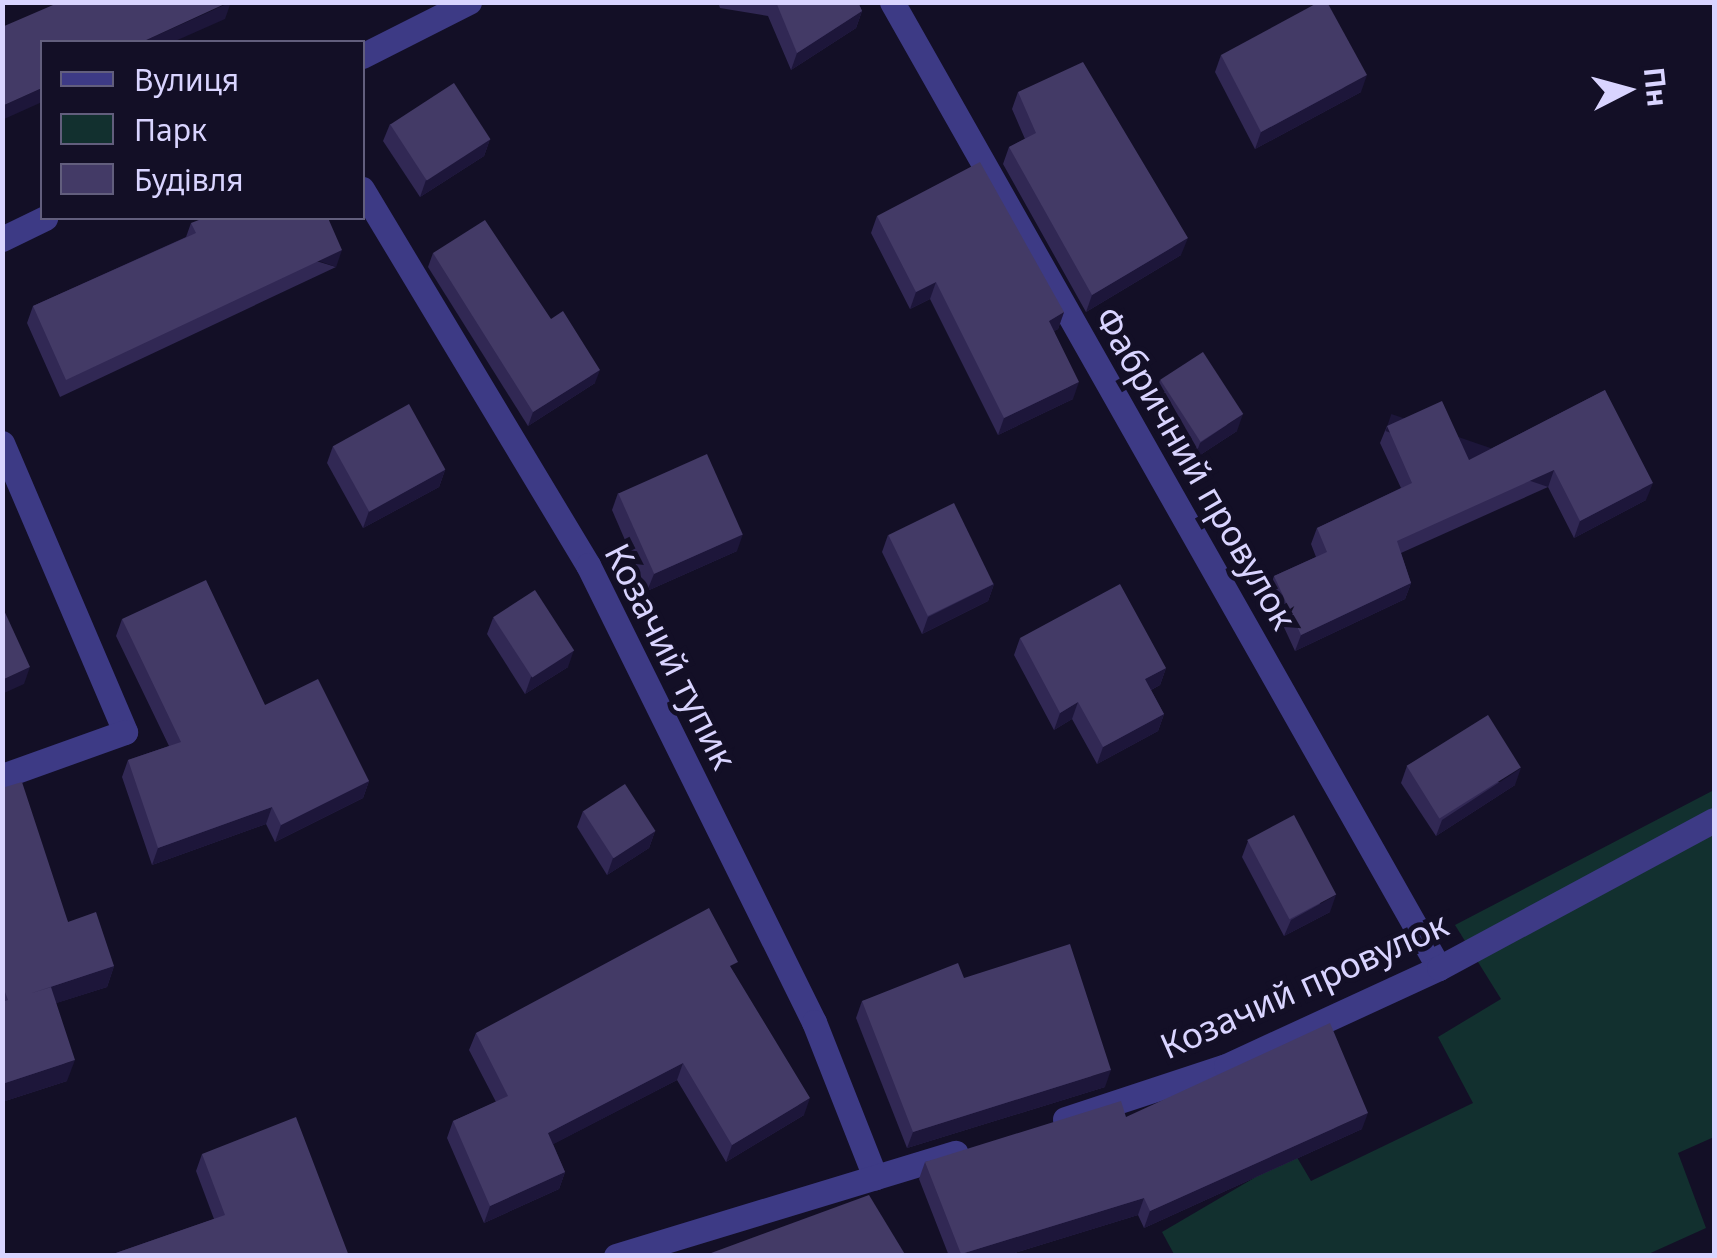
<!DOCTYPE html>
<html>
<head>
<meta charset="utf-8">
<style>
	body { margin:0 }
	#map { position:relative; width:1717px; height:1258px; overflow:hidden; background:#130f26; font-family:"Noto Sans",sans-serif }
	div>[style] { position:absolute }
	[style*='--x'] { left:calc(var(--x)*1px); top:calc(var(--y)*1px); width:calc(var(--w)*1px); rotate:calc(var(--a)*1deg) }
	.green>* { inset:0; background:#12302f }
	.minor>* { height:25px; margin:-12.5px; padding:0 12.5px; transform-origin:12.5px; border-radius:12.5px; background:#3d3a85 }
	.wall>* { inset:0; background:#312854 }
	.shaded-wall>* { inset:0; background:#1d163a; transform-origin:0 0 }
	.building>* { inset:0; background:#433a66; transform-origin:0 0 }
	span { translate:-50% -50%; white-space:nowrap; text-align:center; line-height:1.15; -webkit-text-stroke:10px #130f26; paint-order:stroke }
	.street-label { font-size:35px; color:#d9d4ff }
	.frame { position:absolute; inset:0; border:5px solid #d9d4ff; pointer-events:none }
	.legend { position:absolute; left:40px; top:40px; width:325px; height:180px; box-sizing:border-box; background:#130f26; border:2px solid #625e7d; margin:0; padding:12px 18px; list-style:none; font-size:30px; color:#d9d4ff }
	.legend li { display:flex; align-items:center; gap:20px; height:50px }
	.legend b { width:50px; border:2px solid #625e7d }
	.north { position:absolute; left:1577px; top:40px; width:100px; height:100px; -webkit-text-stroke:8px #130f26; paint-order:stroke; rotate:84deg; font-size:28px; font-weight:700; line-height:40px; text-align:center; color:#d9d4ff }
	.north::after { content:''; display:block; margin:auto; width:35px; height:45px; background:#d9d4ff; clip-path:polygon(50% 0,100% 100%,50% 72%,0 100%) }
</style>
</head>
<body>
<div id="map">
	<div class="green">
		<div style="clip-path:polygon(1714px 790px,1714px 1137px,1678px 1153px,1706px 1228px,1644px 1256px,1175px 1256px,1162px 1232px,1295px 1154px,1311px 1181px,1473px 1103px,1438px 1037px,1501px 999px,1455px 925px)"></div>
	</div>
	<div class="minor">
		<div style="--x:892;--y:2;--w:1110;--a:60.48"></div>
		<div style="--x:362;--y:56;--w:120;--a:-26.8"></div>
		<div style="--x:362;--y:189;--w:439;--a:59"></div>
		<div style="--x:588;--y:565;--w:510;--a:63.69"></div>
		<div style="--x:814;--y:1022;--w:167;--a:68.5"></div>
		<div style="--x:2;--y:239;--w:48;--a:-26"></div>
		<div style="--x:2;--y:443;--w:314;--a:66.9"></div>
		<div style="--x:125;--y:732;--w:131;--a:160.3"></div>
		<div style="--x:1065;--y:1119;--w:169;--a:-18.2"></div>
		<div style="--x:1226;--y:1066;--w:234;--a:-24.7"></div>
		<div style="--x:1439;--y:968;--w:312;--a:-28.3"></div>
		<div style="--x:616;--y:1256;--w:355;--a:-16.9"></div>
	</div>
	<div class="wall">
		<div style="clip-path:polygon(718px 2px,858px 2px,862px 11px,856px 28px,791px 70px,768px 16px,720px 8px)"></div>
		<div style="clip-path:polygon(1221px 55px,1361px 92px,1255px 149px,1215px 72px)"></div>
		<div style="clip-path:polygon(1018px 92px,1181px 255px,1086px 312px,1003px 164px,1009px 147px,1025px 139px,1012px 109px)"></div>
		<div style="clip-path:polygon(390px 124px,490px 139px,484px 156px,420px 197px,383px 141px)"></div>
		<div style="clip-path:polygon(877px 216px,1064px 312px,1058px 329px,1054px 331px,1073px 399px,998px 435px,930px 299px,910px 309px,871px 233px)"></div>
		<div style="clip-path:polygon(191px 223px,336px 267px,60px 397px,27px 323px,33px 306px,186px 237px)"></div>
		<div style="clip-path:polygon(433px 253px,551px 319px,595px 383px,528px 426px,428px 267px)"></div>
		<div style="clip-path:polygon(1160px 380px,1237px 431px,1194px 459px,1154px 397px)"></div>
		<div style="clip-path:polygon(1605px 390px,1646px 500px,1574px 538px,1548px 487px,1401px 553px,1411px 583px,1405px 599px,1295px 651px,1268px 593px,1274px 576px,1316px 557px,1311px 544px,1317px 528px,1401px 488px,1380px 443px,1387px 426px,1469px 460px)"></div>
		<div style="clip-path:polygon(333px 446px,445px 470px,439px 487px,363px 528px,327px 463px)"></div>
		<div style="clip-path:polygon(618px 493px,737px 551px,647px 591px,612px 510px)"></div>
		<div style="clip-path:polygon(888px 535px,994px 584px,988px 601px,922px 634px,882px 552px)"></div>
		<div style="clip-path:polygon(493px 618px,568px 667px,525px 694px,487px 634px)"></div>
		<div style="clip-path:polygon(122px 619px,265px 705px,369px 781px,363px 798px,275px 842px,266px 824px,152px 865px,122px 777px,128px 760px,169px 746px,116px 636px)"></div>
		<div style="clip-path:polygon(1020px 638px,1166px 668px,1160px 685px,1151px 690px,1164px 714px,1158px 731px,1097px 764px,1072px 719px,1054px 730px,1014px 655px)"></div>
		<div style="clip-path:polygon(1407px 766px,1515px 785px,1436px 836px,1401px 783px)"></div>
		<div style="clip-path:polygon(2px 788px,68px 922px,114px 966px,107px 987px,56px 1003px,67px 1081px,2px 1102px)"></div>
		<div style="clip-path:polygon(583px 811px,655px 831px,649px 848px,607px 875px,577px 827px)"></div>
		<div style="clip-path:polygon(1248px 841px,1330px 912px,1284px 936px,1242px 857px)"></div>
		<div style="clip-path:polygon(734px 973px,804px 1115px,726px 1162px,677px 1080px,553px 1144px,565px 1172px,559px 1189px,484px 1223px,447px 1138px,453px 1121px,496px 1102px,469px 1050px,476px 1033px)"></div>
		<div style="clip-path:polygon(964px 978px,1105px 1087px,907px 1148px,856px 1018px,862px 1001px)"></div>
		<div style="clip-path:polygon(1126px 1117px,1362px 1129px,1144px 1228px,1138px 1215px,1005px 1256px,949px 1256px,919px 1179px,925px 1162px)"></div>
		<div style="clip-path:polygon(202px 1154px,349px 1256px,113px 1256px,113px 1254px,214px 1219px,196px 1171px)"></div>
	</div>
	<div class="shaded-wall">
		<div style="clip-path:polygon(231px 2px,225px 19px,173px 42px,142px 42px)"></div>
		<div style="clip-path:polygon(862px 11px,856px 28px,791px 70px,797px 53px)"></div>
		<div style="clip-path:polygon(1367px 75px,1361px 92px,1255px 149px,1261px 132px)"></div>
		<div style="clip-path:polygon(42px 88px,42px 102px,2px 120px,2px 106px)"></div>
		<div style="clip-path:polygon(490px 139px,484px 156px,420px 197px,426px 180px)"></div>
		<div style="clip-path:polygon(1188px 238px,1181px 255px,1086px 312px,1092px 295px)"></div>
		<div style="left:342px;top:250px;width:18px;height:305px;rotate:109deg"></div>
		<div style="clip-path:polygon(936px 282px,930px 299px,910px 309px,916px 292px)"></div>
		<div style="clip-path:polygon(1064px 312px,1058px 329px,1043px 338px,1049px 321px)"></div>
		<div style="clip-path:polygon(600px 370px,595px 383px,528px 426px,533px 412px)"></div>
		<div style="clip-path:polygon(1079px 382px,1073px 399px,998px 435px,1004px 418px)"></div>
		<div style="clip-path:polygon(1243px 414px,1237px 431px,1194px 459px,1200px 443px)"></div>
		<div style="clip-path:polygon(445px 470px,439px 487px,363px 528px,369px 511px)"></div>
		<div style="left:1554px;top:470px;width:18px;height:172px;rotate:109deg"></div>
		<div style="clip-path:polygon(1653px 483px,1646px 500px,1574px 538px,1580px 521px)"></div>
		<div style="clip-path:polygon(743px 534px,737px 551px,647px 591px,654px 574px)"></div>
		<div style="clip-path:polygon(1411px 583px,1405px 599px,1295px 651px,1301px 635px)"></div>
		<div style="clip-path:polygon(994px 584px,988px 601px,922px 634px,928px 617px)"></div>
		<div style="clip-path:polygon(574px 650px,568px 667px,525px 694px,531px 677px)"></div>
		<div style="clip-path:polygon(30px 667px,24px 684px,2px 694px,2px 680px)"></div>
		<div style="clip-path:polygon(1166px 668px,1160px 685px,1139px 696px,1145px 679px)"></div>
		<div style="clip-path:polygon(1078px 702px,1072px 719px,1054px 730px,1060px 713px)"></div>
		<div style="clip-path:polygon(1164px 714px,1158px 731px,1097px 764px,1103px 747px)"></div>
		<div style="clip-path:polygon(1521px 768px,1515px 785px,1436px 836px,1442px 820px)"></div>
		<div style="clip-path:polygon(369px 781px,363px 798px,275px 842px,281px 825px)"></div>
		<div style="clip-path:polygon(272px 807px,266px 824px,152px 865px,158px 848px)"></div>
		<div style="clip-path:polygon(655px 831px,649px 848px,607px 875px,613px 858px)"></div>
		<div style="clip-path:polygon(1336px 895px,1330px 912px,1284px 936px,1291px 920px)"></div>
		<div style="clip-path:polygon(114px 966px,107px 987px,22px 1014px,29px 994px)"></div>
		<div style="clip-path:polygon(75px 1060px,67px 1081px,2px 1102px,2px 1084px)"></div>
		<div style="clip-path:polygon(683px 1063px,677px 1080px,542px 1150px,548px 1133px)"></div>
		<div style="clip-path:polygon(1111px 1070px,1105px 1087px,907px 1148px,913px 1132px)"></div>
		<div style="clip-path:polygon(810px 1098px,804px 1115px,726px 1162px,732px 1145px)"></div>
		<div style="clip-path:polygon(1368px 1113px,1362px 1129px,1144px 1228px,1150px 1211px)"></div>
		<div style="clip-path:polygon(565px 1172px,559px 1189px,484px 1223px,490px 1206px)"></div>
		<div style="clip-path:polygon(1144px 1198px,1138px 1215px,1005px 1256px,961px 1256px,961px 1254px)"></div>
	</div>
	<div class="building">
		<div style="clip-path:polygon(60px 2px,229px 2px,142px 42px,42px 42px,42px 88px,2px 106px,2px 27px)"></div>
		<div style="clip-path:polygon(776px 2px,858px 2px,862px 11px,797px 53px)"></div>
		<div style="clip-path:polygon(1319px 2px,1327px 2px,1367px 75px,1261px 132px,1221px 55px)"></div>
		<div style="clip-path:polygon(1083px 62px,1188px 238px,1092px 295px,1009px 147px,1036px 133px,1018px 92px)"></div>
		<div style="left:454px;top:83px;width:67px;height:76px;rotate:57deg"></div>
		<div style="clip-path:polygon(980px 162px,1064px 312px,1049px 321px,1079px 382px,1004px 418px,936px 282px,916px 292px,877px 216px)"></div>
		<div style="clip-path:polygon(204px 218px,328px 218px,342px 250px,66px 380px,33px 306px,196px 233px,191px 223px)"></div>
		<div style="clip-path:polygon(485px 220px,551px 319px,563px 311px,600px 370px,533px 412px,433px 253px)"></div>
		<div style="left:1203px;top:352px;width:74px;height:51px;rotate:57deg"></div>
		<div style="clip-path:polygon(1605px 390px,1653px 483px,1580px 521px,1554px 470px,1397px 541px,1411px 583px,1301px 635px,1274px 576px,1327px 552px,1317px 528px,1412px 483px,1387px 426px,1442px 401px,1469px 460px)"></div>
		<div style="left:409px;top:404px;width:75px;height:87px;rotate:61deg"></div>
		<div style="left:707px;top:454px;width:88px;height:97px;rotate:66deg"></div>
		<div style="left:954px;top:503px;width:90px;height:73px;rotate:64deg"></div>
		<div style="clip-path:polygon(206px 580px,265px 705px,318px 679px,369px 781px,281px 825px,272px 807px,158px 848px,128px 760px,181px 742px,122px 619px)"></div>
		<div style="clip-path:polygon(1120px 584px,1166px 668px,1145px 679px,1164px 714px,1103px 747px,1078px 702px,1060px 713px,1020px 638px)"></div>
		<div style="left:535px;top:590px;width:72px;height:50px;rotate:57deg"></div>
		<div style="clip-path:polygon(2px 606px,30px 667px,2px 680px)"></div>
		<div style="left:1488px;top:715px;width:62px;height:96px;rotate:58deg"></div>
		<div style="clip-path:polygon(22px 782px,68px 922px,96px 912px,114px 966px,29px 994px,51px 987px,75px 1060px,2px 1084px,2px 1002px,8px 1000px,2px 984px,2px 788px)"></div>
		<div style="left:625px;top:784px;width:56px;height:50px;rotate:57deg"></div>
		<div style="left:1294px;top:815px;width:90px;height:53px;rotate:62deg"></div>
		<div style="clip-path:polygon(709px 908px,738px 962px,730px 966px,810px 1098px,732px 1145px,683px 1063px,548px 1133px,565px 1172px,490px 1206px,453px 1121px,508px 1096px,476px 1033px)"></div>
		<div style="clip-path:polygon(1070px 944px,1111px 1070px,913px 1132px,862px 1001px,958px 963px,964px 978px)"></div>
		<div style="clip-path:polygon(1330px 1023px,1368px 1113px,1150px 1211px,1144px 1198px,961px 1254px,925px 1162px,1121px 1101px,1126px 1117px)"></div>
		<div style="clip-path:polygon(296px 1117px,349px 1256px,114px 1256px,113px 1254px,225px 1215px,202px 1154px)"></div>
		<div style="clip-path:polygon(869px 1195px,906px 1256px,703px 1256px)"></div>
	</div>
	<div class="street-label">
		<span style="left:1196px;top:468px;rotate:60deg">Фабричний провулок</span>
		<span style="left:671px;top:656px;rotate:63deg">Козачий тупик</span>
		<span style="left:1304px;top:985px;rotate:-24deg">Козачий провулок</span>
	</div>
	<div class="frame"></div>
	<ul class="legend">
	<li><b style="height:12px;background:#3d3a85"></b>Вулиця</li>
	<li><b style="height:28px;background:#12302f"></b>Парк</li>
	<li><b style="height:28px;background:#433a66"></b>Будівля</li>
	</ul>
	<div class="north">Пн</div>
</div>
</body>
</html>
